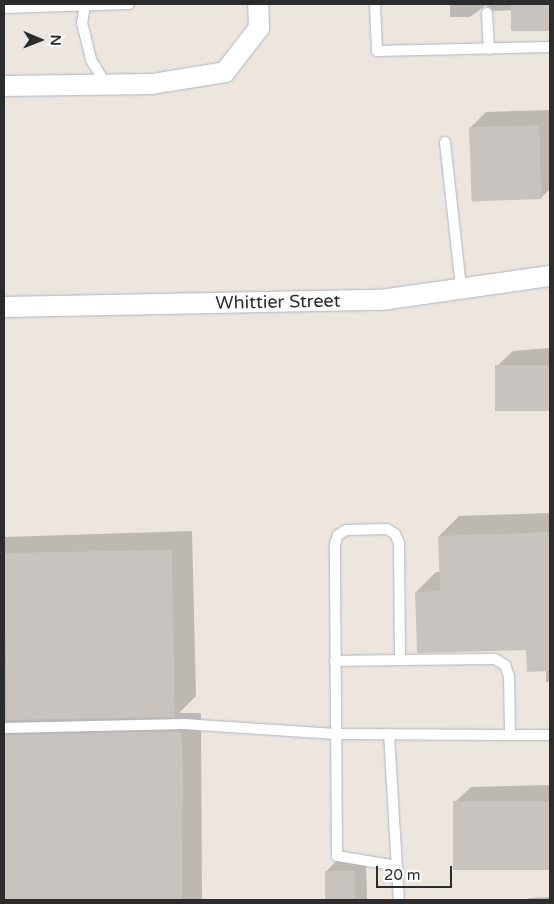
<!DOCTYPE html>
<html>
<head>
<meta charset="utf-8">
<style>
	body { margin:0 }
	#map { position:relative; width:554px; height:904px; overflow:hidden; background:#ede6df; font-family:"Varela Round",sans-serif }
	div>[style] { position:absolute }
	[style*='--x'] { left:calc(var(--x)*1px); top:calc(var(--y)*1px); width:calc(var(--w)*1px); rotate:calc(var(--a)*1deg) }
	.shadow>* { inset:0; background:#0003 }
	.building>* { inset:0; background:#c8c3be; transform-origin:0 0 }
	.roads { filter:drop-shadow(0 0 1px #b2b6be) drop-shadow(0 0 1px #b2b6be) }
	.lane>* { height:10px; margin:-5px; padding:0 5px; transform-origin:5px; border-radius:5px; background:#fff }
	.street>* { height:20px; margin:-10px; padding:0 10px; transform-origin:10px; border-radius:10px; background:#fff }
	span { translate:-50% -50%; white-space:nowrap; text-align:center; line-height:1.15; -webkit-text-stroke:4px #fff; paint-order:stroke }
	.street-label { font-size:18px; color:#2c2c2c }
	.frame { position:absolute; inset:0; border:5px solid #2c2c2c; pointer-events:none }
	.north { position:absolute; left:15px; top:15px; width:50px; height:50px; -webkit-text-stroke:4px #fff; paint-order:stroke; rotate:91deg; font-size:14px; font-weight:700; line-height:20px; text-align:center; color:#2c2c2c }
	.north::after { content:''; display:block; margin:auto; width:18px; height:22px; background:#2c2c2c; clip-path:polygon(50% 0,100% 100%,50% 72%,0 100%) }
	.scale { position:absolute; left:376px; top:866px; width:76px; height:22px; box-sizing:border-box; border:2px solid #2c2c2c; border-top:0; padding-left:6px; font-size:15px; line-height:18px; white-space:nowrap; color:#2c2c2c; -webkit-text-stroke:4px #fff; paint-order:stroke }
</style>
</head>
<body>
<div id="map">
	<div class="shadow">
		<div style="clip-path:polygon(450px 4px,550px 4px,550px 30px,515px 30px,513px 10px,494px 11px,486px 5px,470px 17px,450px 17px)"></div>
		<div style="clip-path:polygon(550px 110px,550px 189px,541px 198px,470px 128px,486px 112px)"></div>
		<div style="clip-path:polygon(550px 348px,550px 410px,497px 411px,496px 367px,513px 351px)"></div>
		<div style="clip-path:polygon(550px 513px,550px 682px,546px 682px,546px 670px,527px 649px,416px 592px,436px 572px,441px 572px,439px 536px,459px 516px)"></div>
		<div style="clip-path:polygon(192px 531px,196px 696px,179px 713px,201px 713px,202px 900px,4px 900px,4px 537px)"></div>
		<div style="clip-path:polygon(550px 785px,550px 869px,455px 870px,454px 803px,471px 787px)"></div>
		<div style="clip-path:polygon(337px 860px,366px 860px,367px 900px,326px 900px,326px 872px)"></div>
		<div style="clip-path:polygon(550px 897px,550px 900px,526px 900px,529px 898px)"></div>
	</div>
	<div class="building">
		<div style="left:511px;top:4px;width:39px;height:27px"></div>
		<div style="left:539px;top:125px;width:74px;height:70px;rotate:88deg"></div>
		<div style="left:550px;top:365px;width:46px;height:55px;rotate:90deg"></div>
		<div style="clip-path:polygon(550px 532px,550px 671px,527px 672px,526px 650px,417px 653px,415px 592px,440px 591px,438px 536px)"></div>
		<div style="left:172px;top:550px;width:167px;height:168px;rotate:89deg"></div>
		<div style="clip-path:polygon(177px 731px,181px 733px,183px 767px,182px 900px,4px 900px,4px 735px)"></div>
		<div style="left:550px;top:801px;width:69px;height:97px;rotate:90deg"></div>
		<div style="left:325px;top:871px;width:30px;height:29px"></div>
	</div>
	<div class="roads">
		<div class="lane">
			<div style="--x:375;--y:4;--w:47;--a:87.6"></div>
			<div style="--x:377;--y:51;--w:173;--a:-1.3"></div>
			<div style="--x:85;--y:5;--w:18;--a:99"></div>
			<div style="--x:82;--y:23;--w:38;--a:76"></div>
			<div style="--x:91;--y:60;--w:31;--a:58"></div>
			<div style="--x:4;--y:8;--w:125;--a:-1.8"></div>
			<div style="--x:487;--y:13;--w:36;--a:87"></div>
			<div style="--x:445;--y:142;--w:146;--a:83.7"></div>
			<div style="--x:335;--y:661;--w:65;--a:-0.9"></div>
			<div style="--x:4;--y:728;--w:180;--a:-1.3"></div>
			<div style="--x:184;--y:724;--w:152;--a:3.8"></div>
			<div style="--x:336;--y:734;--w:214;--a:0.3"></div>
			<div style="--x:389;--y:734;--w:166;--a:86.6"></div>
			<div style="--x:397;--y:866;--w:61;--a:-170.5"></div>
			<div style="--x:337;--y:856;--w:312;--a:-90.4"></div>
			<div style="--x:335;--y:544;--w:9;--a:-72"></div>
			<div style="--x:338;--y:535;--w:9;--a:-32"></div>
			<div style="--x:346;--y:530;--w:41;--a:-1.4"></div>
			<div style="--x:387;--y:529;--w:9;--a:32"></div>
			<div style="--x:395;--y:534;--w:10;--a:66"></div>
			<div style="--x:399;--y:543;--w:117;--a:89.5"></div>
			<div style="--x:400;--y:660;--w:95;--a:-0.6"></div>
			<div style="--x:495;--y:659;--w:12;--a:31"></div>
			<div style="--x:505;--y:665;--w:12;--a:70"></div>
			<div style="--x:509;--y:676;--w:59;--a:89"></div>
		</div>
		<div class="street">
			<div style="--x:4;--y:86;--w:148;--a:-0.8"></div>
			<div style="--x:152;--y:84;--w:74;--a:-9.3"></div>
			<div style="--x:225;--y:72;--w:56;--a:-52.3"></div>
			<div style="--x:259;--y:28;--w:24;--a:-92"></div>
			<div style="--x:4;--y:307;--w:377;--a:-1.1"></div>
			<div style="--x:381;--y:300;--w:171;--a:-8.1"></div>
		</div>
	</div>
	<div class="street-label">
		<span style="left:278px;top:302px;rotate:-1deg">Whittier Street</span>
	</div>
	<div class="frame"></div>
	<div class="north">N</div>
	<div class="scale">20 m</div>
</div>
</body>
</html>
